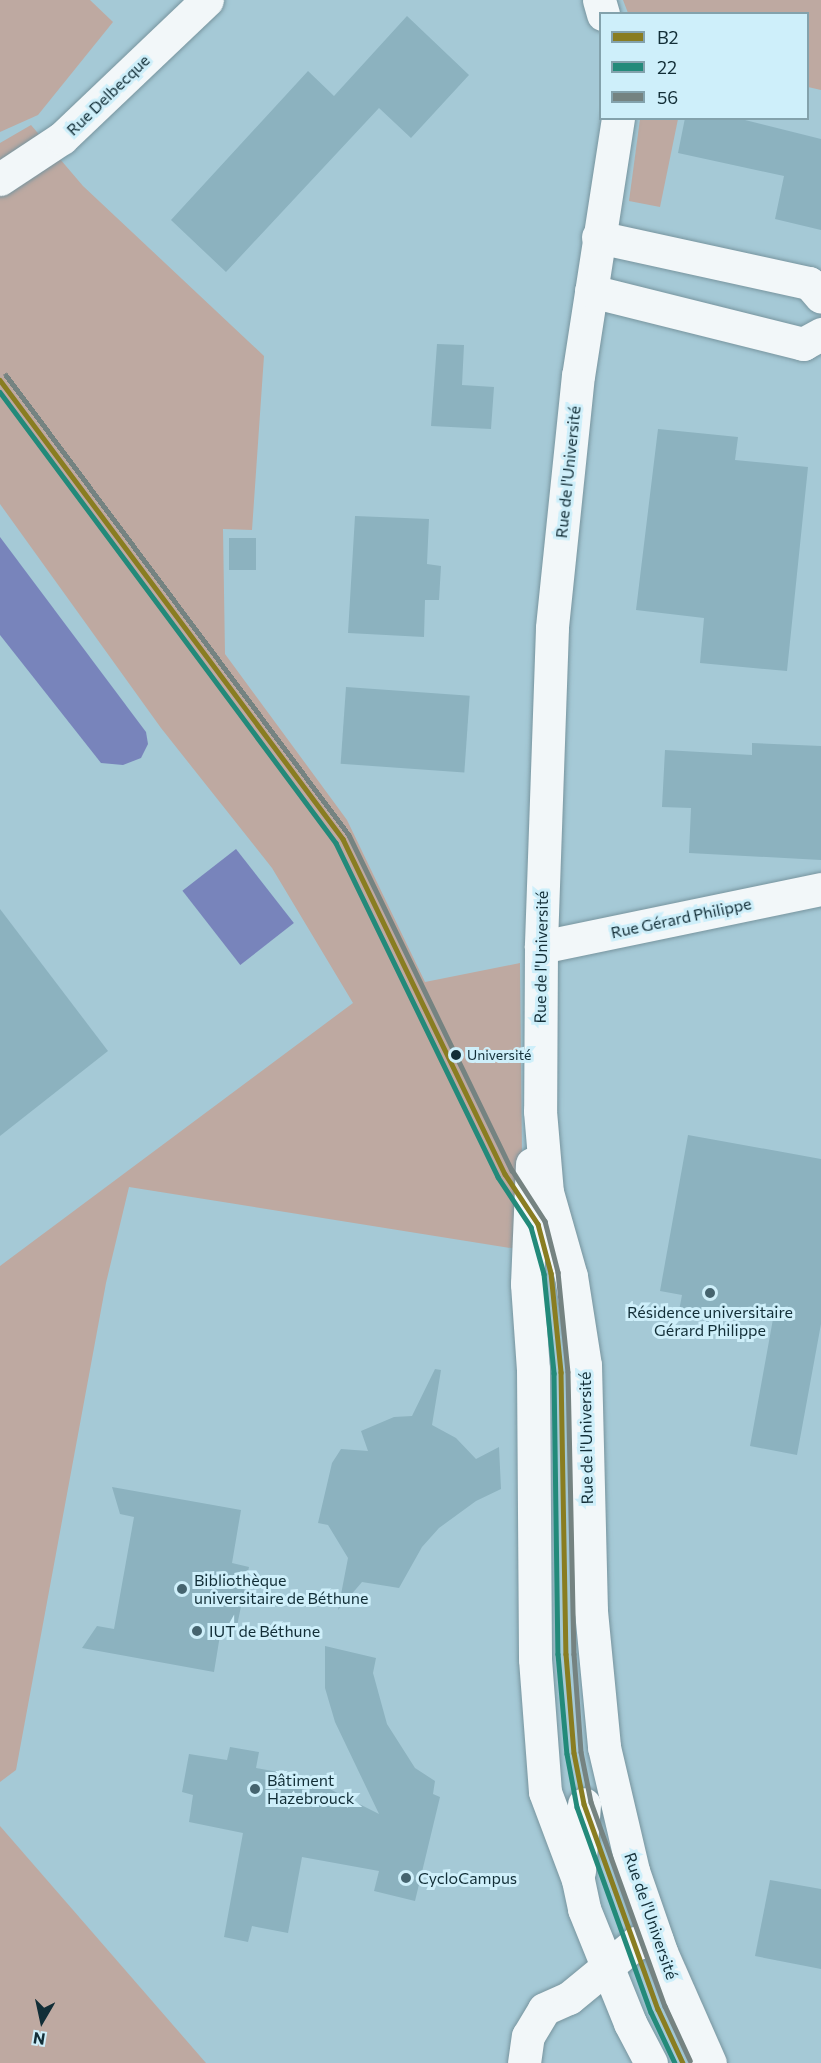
<!DOCTYPE html>
<html>
<head>
<meta charset="utf-8">
<style>
	body { margin:0 }
	#map { position:relative; width:821px; height:2063px; overflow:hidden; background:#a5c9d6; font-family:Commissioner,sans-serif }
	div>[style] { position:absolute }
	[style*='--x'] { left:calc(var(--x)*1px); top:calc(var(--y)*1px); width:calc(var(--w)*1px); rotate:calc(var(--a)*1deg) }
	.green>* { inset:0; background:#bea9a1 }
	.water>* { inset:0; background:#7884bb; transform-origin:0 0 }
	.building>* { inset:0; background:#8cb2bf; transform-origin:0 0 }
	.roads { filter:drop-shadow(0 0 2px #77949e) drop-shadow(0 0 2px #77949e) }
	.street>* { height:33px; margin:-16.5px; padding:0 16.5px; transform-origin:16.5px; border-radius:16.5px; background:#f2f7f9 }
	.secondary>* { height:33px; margin:-16.5px; padding:0 16.5px; transform-origin:16.5px; border-radius:16.5px; background:#f2f7f9 }
	.bus-1>* { height:4.5px; margin:-2.25px; padding:0 2.25px; transform-origin:2.25px; border-radius:2.25px; background:#897d21 }
	.bus-2>* { height:4.5px; margin:-2.25px; padding:0 2.25px; transform-origin:2.25px; border-radius:2.25px; background:#238a7a }
	.bus-3>* { height:4.5px; margin:-2.25px; padding:0 2.25px; transform-origin:2.25px; border-radius:2.25px; background:#758381 }
	.dots>* { width:16px; height:16px; translate:-50% -50%; box-sizing:border-box; border:3px solid #ceeffa; border-radius:50% }
	span { translate:-50% -50%; white-space:nowrap; text-align:center; line-height:1.15; -webkit-text-stroke:6px #ceeffa; paint-order:stroke }
	.bus-label { font-size:14px; color:#122e37 }
	.left { translate:0 -50%; text-align:left }
	.street-label { font-size:16px; color:#122e37 }
	.poi-label { font-size:16px; color:#122e37 }
	.legend { position:absolute; left:599px; top:12px; width:210px; height:108px; box-sizing:border-box; background:#ceeffa; border:2px solid #83a2ac; margin:0; padding:8px 10px; list-style:none; font-size:18px; color:#122e37 }
	.legend li { display:flex; align-items:center; gap:12px; height:30px }
	.legend b { width:30px; border:2px solid #83a2ac }
	.north { position:absolute; left:12px; top:1991px; width:60px; height:60px; -webkit-text-stroke:4px #ceeffa; paint-order:stroke; rotate:189deg; font-size:16px; font-weight:700; line-height:24px; text-align:center; color:#122e37 }
	.north::after { content:''; display:block; margin:auto; width:21px; height:27px; background:#122e37; clip-path:polygon(50% 0,100% 100%,50% 72%,0 100%) }
</style>
</head>
<body>
<div id="map">
	<div class="green">
		<div style="clip-path:polygon(0 0,90px 0,113px 22px,38px 115px,0 132px)"></div>
		<div style="clip-path:polygon(623px 0,821px 0,821px 90px,808px 87px,808px 14px,628px 13px)"></div>
		<div style="clip-path:polygon(640px 119px,678px 119px,660px 207px,629px 201px)"></div>
		<div style="clip-path:polygon(31px 125px,83px 186px,264px 356px,252px 530px,223px 529px,225px 654px,347px 820px,425px 982px,520px 963px,523px 1250px,129px 1187px,106px 1283px,16px 1770px,0 1782px,0 1266px,353px 1003px,272px 868px,161px 728px,0 504px,0 143px)"></div>
		<div style="clip-path:polygon(0 1826px,206px 2063px,0 2063px)"></div>
	</div>
	<div class="water">
		<div style="clip-path:polygon(0 537px,146px 732px,148px 744px,141px 758px,123px 765px,101px 763px,0 635px)"></div>
		<div style="left:236px;top:849px;width:94px;height:68px;rotate:52deg"></div>
	</div>
	<div class="building">
		<div style="clip-path:polygon(407px 16px,469px 75px,411px 138px,379px 108px,226px 272px,171px 220px,308px 71px,334px 96px)"></div>
		<div style="clip-path:polygon(685px 118px,737px 118px,821px 139px,821px 230px,775px 219px,784px 176px,678px 153px)"></div>
		<div style="clip-path:polygon(437px 344px,464px 345px,462px 385px,494px 387px,491px 429px,431px 426px)"></div>
		<div style="clip-path:polygon(658px 429px,738px 437px,735px 460px,808px 467px,787px 671px,700px 663px,704px 618px,636px 610px)"></div>
		<div style="clip-path:polygon(355px 516px,429px 519px,427px 564px,441px 566px,439px 600px,425px 600px,424px 637px,348px 633px)"></div>
		<div style="left:229px;top:538px;width:27px;height:32px"></div>
		<div style="left:346px;top:687px;width:124px;height:77px;rotate:4deg"></div>
		<div style="clip-path:polygon(752px 743px,821px 746px,821px 860px,689px 853px,691px 808px,662px 807px,665px 750px,752px 755px)"></div>
		<div style="clip-path:polygon(0 909px,108px 1051px,0 1136px)"></div>
		<div style="clip-path:polygon(688px 1135px,821px 1159px,821px 1324px,797px 1455px,750px 1446px,773px 1319px,710px 1308px,708px 1316px,679px 1311px,682px 1295px,660px 1291px)"></div>
		<div style="clip-path:polygon(435px 1369px,441px 1370px,432px 1425px,456px 1438px,476px 1459px,499px 1447px,501px 1489px,476px 1501px,439px 1528px,422px 1547px,399px 1588px,362px 1582px,338px 1610px,348px 1558px,328px 1525px,318px 1523px,332px 1463px,341px 1449px,368px 1451px,361px 1431px,394px 1417px,412px 1416px)"></div>
		<div style="clip-path:polygon(112px 1487px,241px 1510px,232px 1563px,249px 1567px,237px 1626px,222px 1623px,214px 1672px,82px 1648px,97px 1626px,114px 1629px,134px 1517px,120px 1514px)"></div>
		<div style="clip-path:polygon(325px 1646px,376px 1658px,373px 1673px,387px 1724px,415px 1768px,435px 1781px,433px 1794px,440px 1797px,415px 1901px,374px 1891px,379px 1871px,302px 1857px,288px 1933px,252px 1926px,248px 1942px,224px 1937px,243px 1833px,189px 1822px,193px 1795px,182px 1792px,189px 1754px,227px 1760px,230px 1747px,259px 1752px,256px 1768px,306px 1777px,379px 1814px,335px 1722px,325px 1688px)"></div>
		<div style="clip-path:polygon(770px 1880px,821px 1889px,821px 1969px,755px 1956px)"></div>
	</div>
	<div class="roads">
		<div class="street">
			<div style="--x:599;--y:0;--w:15;--a:74"></div>
			<div style="--x:618;--y:118;--w:260;--a:98.8"></div>
			<div style="--x:578;--y:375;--w:254;--a:95.9"></div>
			<div style="--x:552;--y:628;--w:319;--a:92"></div>
			<div style="--x:541;--y:947;--w:164;--a:90.3"></div>
			<div style="--x:540;--y:1111;--w:81;--a:85.1"></div>
			<div style="--x:547;--y:1192;--w:87;--a:74.1"></div>
			<div style="--x:571;--y:1276;--w:90;--a:81.1"></div>
			<div style="--x:585;--y:1365;--w:246;--a:88.6"></div>
			<div style="--x:591;--y:1611;--w:137;--a:84.5"></div>
			<div style="--x:604;--y:1747;--w:127;--a:76.8"></div>
			<div style="--x:633;--y:1871;--w:86;--a:70.9"></div>
			<div style="--x:661;--y:1952;--w:121;--a:66.2"></div>
			<div style="--x:598;--y:237;--w:216;--a:12.3"></div>
			<div style="--x:809;--y:283;--w:18;--a:49"></div>
			<div style="--x:591;--y:291;--w:219;--a:14"></div>
			<div style="--x:803;--y:344;--w:21;--a:-29"></div>
			<div style="--x:541;--y:947;--w:286;--a:-11.7"></div>
			<div style="--x:532;--y:1164;--w:120;--a:92.4"></div>
			<div style="--x:527;--y:1284;--w:85;--a:86"></div>
			<div style="--x:533;--y:1369;--w:290;--a:89.6"></div>
			<div style="--x:535;--y:1659;--w:133;--a:85.7"></div>
			<div style="--x:545;--y:1792;--w:94;--a:69.4"></div>
			<div style="--x:578;--y:1880;--w:30;--a:78"></div>
			<div style="--x:584;--y:1909;--w:123;--a:68"></div>
			<div style="--x:630;--y:2023;--w:45;--a:62.3"></div>
			<div style="--x:579;--y:1871;--w:67;--a:-85.7"></div>
			<div style="--x:524;--y:2063;--w:27;--a:-82"></div>
			<div style="--x:528;--y:2036;--w:31;--a:-59"></div>
			<div style="--x:544;--y:2009;--w:27;--a:-24"></div>
			<div style="--x:569;--y:1998;--w:87;--a:-39.4"></div>
			<div style="--x:636;--y:1943;--w:21;--a:-8"></div>
		</div>
		<div class="secondary">
			<div style="--x:0;--y:179;--w:74;--a:-33.5"></div>
			<div style="--x:62;--y:138;--w:200;--a:-43.6"></div>
		</div>
	</div>
	<div class="bus-1">
		<div style="--x:0;--y:380;--w:573;--a:53.23"></div>
		<div style="--x:343;--y:839;--w:372;--a:64.2"></div>
		<div style="--x:505;--y:1174;--w:60;--a:56.6"></div>
		<div style="--x:538;--y:1224;--w:51;--a:75.1"></div>
		<div style="--x:551;--y:1273;--w:100;--a:84.2"></div>
		<div style="--x:561;--y:1372;--w:282;--a:89"></div>
		<div style="--x:566;--y:1654;--w:99;--a:85.4"></div>
		<div style="--x:574;--y:1753;--w:52;--a:78.9"></div>
		<div style="--x:584;--y:1804;--w:218;--a:70.2"></div>
		<div style="--x:658;--y:2009;--w:60;--a:65.2"></div>
	</div>
	<div class="bus-2">
		<div style="--x:0;--y:392;--w:562;--a:53.31"></div>
		<div style="--x:336;--y:843;--w:371;--a:64.1"></div>
		<div style="--x:498;--y:1177;--w:60;--a:56.6"></div>
		<div style="--x:531;--y:1227;--w:49;--a:74.5"></div>
		<div style="--x:544;--y:1274;--w:100;--a:84.2"></div>
		<div style="--x:554;--y:1373;--w:281;--a:89.2"></div>
		<div style="--x:558;--y:1654;--w:100;--a:84.9"></div>
		<div style="--x:567;--y:1754;--w:54;--a:79.3"></div>
		<div style="--x:577;--y:1807;--w:218;--a:70.2"></div>
		<div style="--x:651;--y:2012;--w:56;--a:64.8"></div>
	</div>
	<div class="bus-3">
		<div style="--x:6;--y:375;--w:574;--a:53.29"></div>
		<div style="--x:349;--y:835;--w:373;--a:64.1"></div>
		<div style="--x:512;--y:1170;--w:61;--a:57.1"></div>
		<div style="--x:545;--y:1221;--w:53;--a:75.7"></div>
		<div style="--x:558;--y:1272;--w:100;--a:84.3"></div>
		<div style="--x:568;--y:1372;--w:282;--a:88.8"></div>
		<div style="--x:574;--y:1654;--w:98;--a:85.9"></div>
		<div style="--x:581;--y:1752;--w:51;--a:78.7"></div>
		<div style="--x:591;--y:1802;--w:217;--a:70.1"></div>
		<div style="--x:665;--y:2006;--w:60;--a:65.2"></div>
	</div>
	<div class="dots">
		<div style="left:456px;top:1055px;background:#122e37"></div>
		<div style="left:710px;top:1293px;background:#45646f"></div>
		<div style="left:182px;top:1589px;background:#45646f"></div>
		<div style="left:197px;top:1631px;background:#45646f"></div>
		<div style="left:255px;top:1789px;background:#45646f"></div>
		<div style="left:406px;top:1878px;background:#45646f"></div>
	</div>
	<div class="bus-label">
		<span class="left" style="left:467px;top:1055px">Université</span>
	</div>
	<div class="street-label">
		<span style="left:108px;top:95px;rotate:-44deg">Rue Delbecque</span>
		<span style="left:568px;top:472px;rotate:-84deg">Rue de l'Université</span>
		<span style="left:681px;top:918px;rotate:-12deg">Rue Gérard Philippe</span>
		<span style="left:541px;top:957px;rotate:-89deg">Rue de l'Université</span>
		<span style="left:586px;top:1438px;rotate:-91deg">Rue de l'Université</span>
		<span style="left:651px;top:1916px;rotate:71deg">Rue de l'Université</span>
	</div>
	<div class="poi-label">
		<span style="left:710px;top:1321px">Résidence universitaire<br>Gérard Philippe</span>
		<span class="left" style="left:194px;top:1589px">Bibliothèque<br>universitaire de Béthune</span>
		<span class="left" style="left:209px;top:1631px">IUT de Béthune</span>
		<span class="left" style="left:267px;top:1789px">Bâtiment<br>Hazebrouck</span>
		<span class="left" style="left:418px;top:1878px">CycloCampus</span>
	</div>
	<ul class="legend">
	<li><b style="height:8px;background:#897d21"></b>B2</li>
	<li><b style="height:8px;background:#238a7a"></b>22</li>
	<li><b style="height:8px;background:#758381"></b>56</li>
	</ul>
	<div class="north">N</div>
</div>
</body>
</html>
